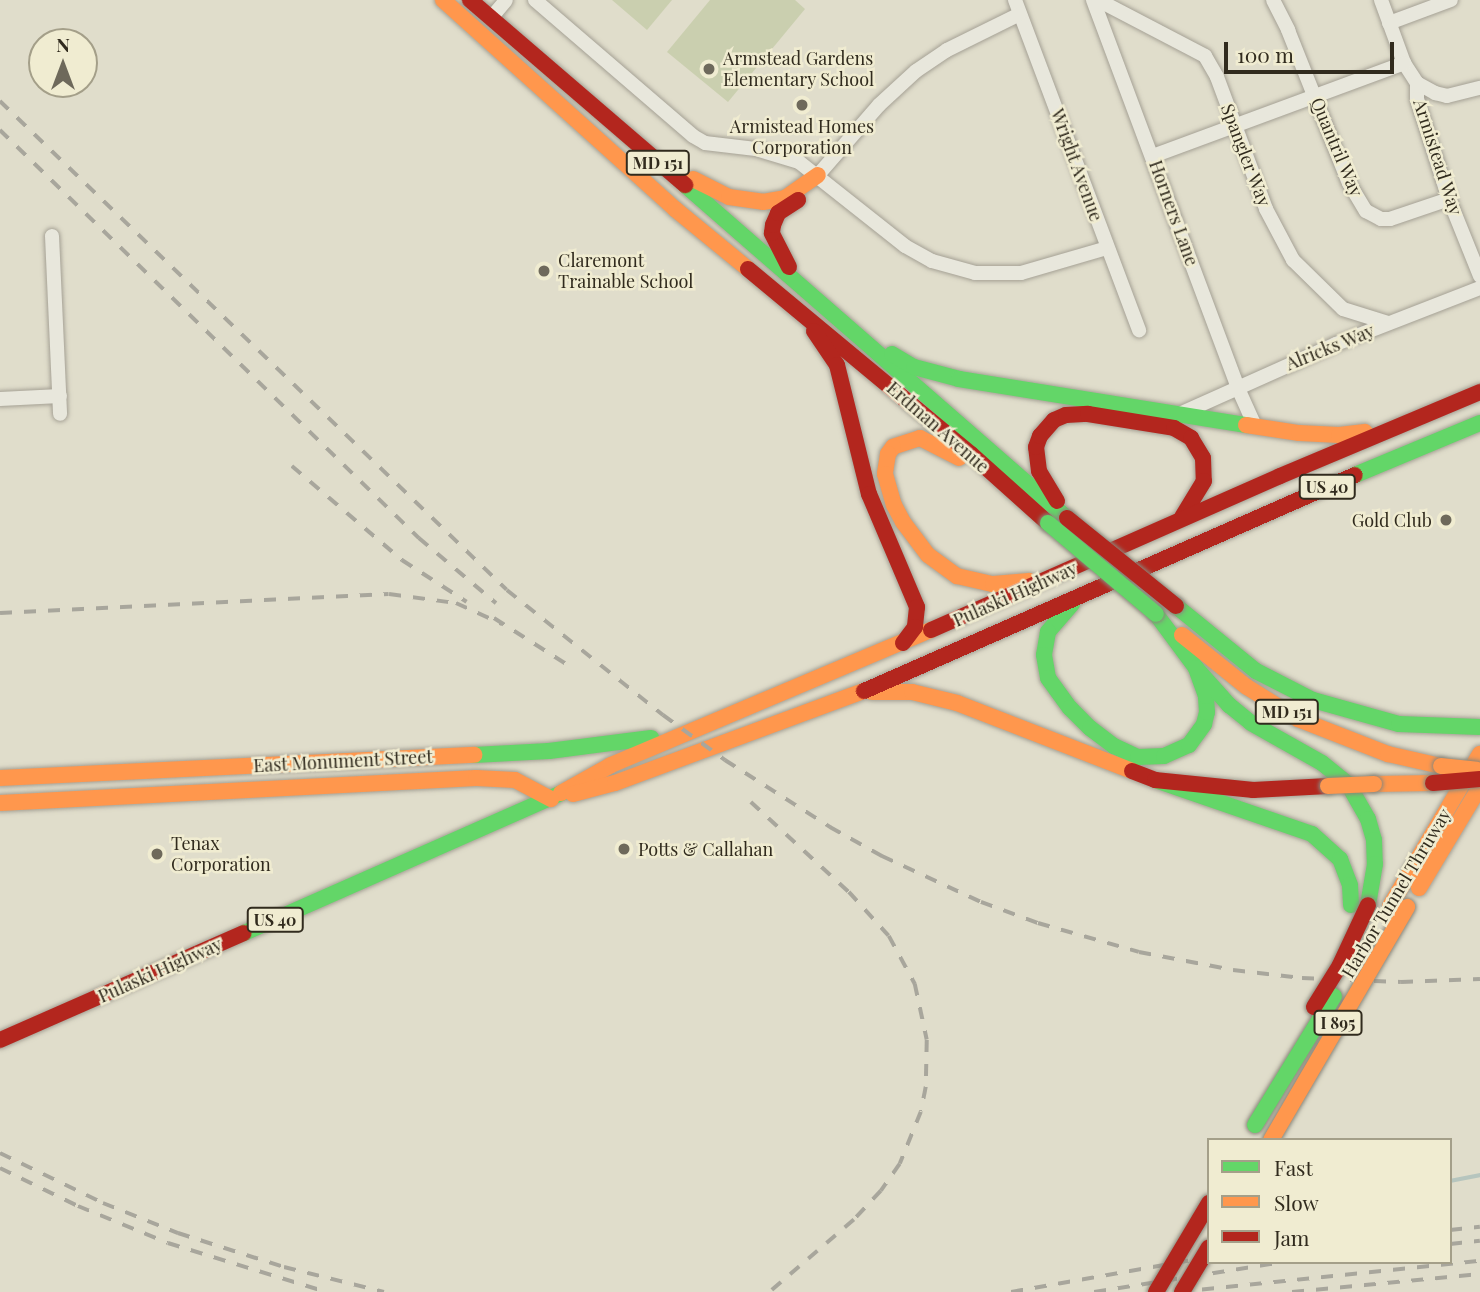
<!DOCTYPE html>
<html>
<head>
<meta charset="utf-8">
<style>
	body { margin:0 }
	#map { position:relative; width:1480px; height:1292px; overflow:hidden; background:#e0ddcb; font-family:"Playfair Display",serif }
	div>[style] { position:absolute }
	[style*='--x'] { left:calc(var(--x)*1px); top:calc(var(--y)*1px); width:calc(var(--w)*1px); rotate:calc(var(--a)*1deg) }
	.green>* { inset:0; background:#cacfaf }
	.stream>* { height:3.5px; margin:-1.75px; padding:0 1.75px; transform-origin:1.75px; border-radius:1.75px; background:#b6c5be }
	.roads { filter:drop-shadow(0 0 2px #a5a195) drop-shadow(0 0 2px #a5a195) }
	.street>* { height:14px; margin:-7px; padding:0 7px; transform-origin:7px; border-radius:7px; background:#e8e7dc }
	.fast>* { height:16px; margin:-8px; padding:0 8px; transform-origin:8px; border-radius:8px; background:#63d668 }
	.slow>* { height:16px; margin:-8px; padding:0 8px; transform-origin:8px; border-radius:8px; background:#ff974d }
	.jam>* { height:16px; margin:-8px; padding:0 8px; transform-origin:8px; border-radius:8px; background:#b3261e }
	.rail>* { height:3.5px; margin-top:-1.75px; transform-origin:0; background:repeating-linear-gradient(90deg,#a8a69c 0 12px,transparent 0 24px) }
	.bridges { filter:drop-shadow(0 0 2px #8a877b) drop-shadow(0 0 2px #8a877b) }
	.fast-bridge>* { height:16px; margin:-8px; padding:0 8px; transform-origin:8px; border-radius:8px; background:#63d668 }
	.slow-bridge>* { height:16px; margin:-8px; padding:0 8px; transform-origin:8px; border-radius:8px; background:#ff974d }
	.jam-bridge>* { height:16px; margin:-8px; padding:0 8px; transform-origin:8px; border-radius:8px; background:#b3261e }
	.dots>* { width:19px; height:19px; translate:-50% -50%; box-sizing:border-box; border:4px solid #f0ecd1; border-radius:50% }
	span { translate:-50% -50%; white-space:nowrap; text-align:center; line-height:1.15; -webkit-text-stroke:5px #f0ecd1; paint-order:stroke }
	.shield-label span { padding:2px 5px; background:#f0ecd1; border:2px solid; border-radius:5px; -webkit-text-stroke-width:0 }
	.shield-label { font-size:16px; color:#312b1e; font-weight:700 }
	.poi-label { font-size:18px; color:#312b1e }
	.left { translate:0 -50%; text-align:left }
	.right { translate:-100% -50%; text-align:right }
	.street-label { font-size:18px; color:#312b1e }
	.legend { position:absolute; left:1207px; top:1138px; width:245px; height:126px; box-sizing:border-box; background:#f0ecd1; border:2px solid #a49f89; margin:0; padding:9px 12px; list-style:none; font-size:21px; color:#312b1e }
	.legend li { display:flex; align-items:center; gap:14px; height:35px }
	.legend b { width:35px; border:2px solid #a49f89 }
	.north { position:absolute; left:28px; top:28px; width:70px; height:70px; box-sizing:border-box; background:#f0ecd1; border:2px solid #a49f89; border-radius:50%; rotate:0deg; font-size:19px; font-weight:700; line-height:28px; text-align:center; color:#312b1e }
	.north::after { content:''; display:block; margin:auto; width:24px; height:32px; background:#6e695b; clip-path:polygon(50% 0,100% 100%,50% 72%,0 100%) }
	.scale { position:absolute; left:1224px; top:42px; width:170px; height:32px; box-sizing:border-box; border:4px solid #312b1e; border-top:0; padding-left:9px; font-size:21px; line-height:24px; white-space:nowrap; color:#312b1e; -webkit-text-stroke:5px #f0ecd1; paint-order:stroke }
</style>
</head>
<body>
<div id="map">
	<div class="green">
		<div style="clip-path:polygon(612px 0,672px 0,647px 30px)"></div>
		<div style="clip-path:polygon(710px 0,795px 0,805px 9px,728px 102px,667px 52px)"></div>
	</div>
	<div class="stream">
		<div style="--x:1450;--y:1181;--w:31;--a:-11"></div>
	</div>
	<div class="roads">
		<div class="street">
			<div style="--x:535;--y:0;--w:208;--a:40.7"></div>
			<div style="--x:693;--y:136;--w:14;--a:30"></div>
			<div style="--x:705;--y:143;--w:51;--a:6.7"></div>
			<div style="--x:756;--y:149;--w:45;--a:16.8"></div>
			<div style="--x:799;--y:162;--w:135;--a:38.4"></div>
			<div style="--x:905;--y:246;--w:31;--a:29"></div>
			<div style="--x:932;--y:261;--w:45;--a:15.6"></div>
			<div style="--x:975;--y:273;--w:46;--a:0"></div>
			<div style="--x:1021;--y:273;--w:90;--a:-16.2"></div>
			<div style="--x:1015;--y:0;--w:353;--a:69.4"></div>
			<div style="--x:1093;--y:0;--w:412;--a:69.5"></div>
			<div style="--x:1237;--y:386;--w:44;--a:65.8"></div>
			<div style="--x:1098;--y:0;--w:121;--a:27.6"></div>
			<div style="--x:1205;--y:56;--w:24;--a:60"></div>
			<div style="--x:1217;--y:77;--w:141;--a:69.6"></div>
			<div style="--x:1266;--y:209;--w:58;--a:62.1"></div>
			<div style="--x:1293;--y:260;--w:70;--a:44.4"></div>
			<div style="--x:1343;--y:309;--w:47;--a:17.3"></div>
			<div style="--x:1273;--y:0;--w:34;--a:63"></div>
			<div style="--x:1288;--y:30;--w:165;--a:68.3"></div>
			<div style="--x:1349;--y:183;--w:33;--a:59"></div>
			<div style="--x:1366;--y:211;--w:17;--a:28"></div>
			<div style="--x:1381;--y:219;--w:9;--a:0"></div>
			<div style="--x:1390;--y:219;--w:62;--a:-18.7"></div>
			<div style="--x:1381;--y:0;--w:67;--a:69.9"></div>
			<div style="--x:1404;--y:63;--w:24;--a:57"></div>
			<div style="--x:1417;--y:83;--w:21;--a:29"></div>
			<div style="--x:1435;--y:93;--w:12;--a:14"></div>
			<div style="--x:1447;--y:96;--w:34;--a:-14"></div>
			<div style="--x:491;--y:18;--w:23;--a:-50"></div>
			<div style="--x:1389;--y:23;--w:66;--a:-20.4"></div>
			<div style="--x:1417;--y:83;--w:16;--a:90"></div>
			<div style="--x:1417;--y:99;--w:105;--a:72.3"></div>
			<div style="--x:1449;--y:199;--w:83;--a:68.1"></div>
			<div style="--x:1153;--y:156;--w:268;--a:-20.3"></div>
			<div style="--x:818;--y:175;--w:93;--a:-48.9"></div>
			<div style="--x:879;--y:105;--w:50;--a:-42.6"></div>
			<div style="--x:916;--y:71;--w:37;--a:-34"></div>
			<div style="--x:947;--y:50;--w:81;--a:-26.3"></div>
			<div style="--x:52;--y:236;--w:178;--a:87.4"></div>
			<div style="--x:0;--y:399;--w:60;--a:-2.9"></div>
			<div style="--x:1182;--y:413;--w:169;--a:-24.1"></div>
			<div style="--x:1336;--y:344;--w:155;--a:-21.3"></div>
		</div>
		<div class="fast">
			<div style="--x:685;--y:185;--w:507;--a:41.08"></div>
			<div style="--x:892;--y:354;--w:26;--a:31"></div>
			<div style="--x:914;--y:367;--w:47;--a:14.9"></div>
			<div style="--x:959;--y:379;--w:291;--a:9.1"></div>
			<div style="--x:1355;--y:475;--w:135;--a:-22.6"></div>
			<div style="--x:1072;--y:604;--w:37;--a:131"></div>
			<div style="--x:1048;--y:632;--w:23;--a:100"></div>
			<div style="--x:1044;--y:655;--w:23;--a:80"></div>
			<div style="--x:1048;--y:678;--w:37;--a:54"></div>
			<div style="--x:1070;--y:708;--w:28;--a:45"></div>
			<div style="--x:1090;--y:728;--w:30;--a:37"></div>
			<div style="--x:1114;--y:746;--w:26;--a:25"></div>
			<div style="--x:1138;--y:757;--w:26;--a:-2"></div>
			<div style="--x:1164;--y:756;--w:27;--a:-24"></div>
			<div style="--x:1189;--y:745;--w:26;--a:-54"></div>
			<div style="--x:1204;--y:724;--w:12;--a:-76"></div>
			<div style="--x:1207;--y:712;--w:16;--a:-94"></div>
			<div style="--x:1206;--y:696;--w:30;--a:-110"></div>
			<div style="--x:1196;--y:668;--w:67;--a:-126.5"></div>
			<div style="--x:1176;--y:606;--w:103;--a:39.1"></div>
			<div style="--x:1256;--y:671;--w:64;--a:27"></div>
			<div style="--x:1313;--y:700;--w:89;--a:15.6"></div>
			<div style="--x:1399;--y:724;--w:81;--a:2.1"></div>
			<div style="--x:1196;--y:668;--w:50;--a:48.3"></div>
			<div style="--x:1229;--y:705;--w:28;--a:39"></div>
			<div style="--x:1251;--y:723;--w:81;--a:29.4"></div>
			<div style="--x:1322;--y:763;--w:33;--a:39"></div>
			<div style="--x:1348;--y:784;--w:40;--a:60.3"></div>
			<div style="--x:1368;--y:819;--w:22;--a:74"></div>
			<div style="--x:1374;--y:840;--w:24;--a:88"></div>
			<div style="--x:1375;--y:864;--w:42;--a:99.7"></div>
			<div style="--x:474;--y:755;--w:75;--a:-3.1"></div>
			<div style="--x:549;--y:751;--w:103;--a:-7.3"></div>
			<div style="--x:1155;--y:780;--w:166;--a:19"></div>
			<div style="--x:1312;--y:834;--w:38;--a:42"></div>
			<div style="--x:1340;--y:859;--w:28;--a:69"></div>
			<div style="--x:1350;--y:885;--w:20;--a:87"></div>
			<div style="--x:244;--y:933;--w:347;--a:-23.8"></div>
		</div>
		<div class="slow">
			<div style="--x:443;--y:0;--w:312;--a:42"></div>
			<div style="--x:675;--y:209;--w:94;--a:39.4"></div>
			<div style="--x:693;--y:179;--w:40;--a:26.6"></div>
			<div style="--x:729;--y:197;--w:34;--a:8"></div>
			<div style="--x:763;--y:202;--w:22;--a:-10"></div>
			<div style="--x:785;--y:198;--w:40;--a:-34.9"></div>
			<div style="--x:1246;--y:425;--w:54;--a:8.6"></div>
			<div style="--x:1299;--y:433;--w:40;--a:2.9"></div>
			<div style="--x:1339;--y:435;--w:26;--a:-7"></div>
			<div style="--x:959;--y:458;--w:44;--a:-152.9"></div>
			<div style="--x:920;--y:438;--w:28;--a:162"></div>
			<div style="--x:893;--y:447;--w:9;--a:126"></div>
			<div style="--x:888;--y:454;--w:20;--a:99"></div>
			<div style="--x:885;--y:474;--w:32;--a:74"></div>
			<div style="--x:894;--y:505;--w:19;--a:62"></div>
			<div style="--x:903;--y:522;--w:41;--a:52.9"></div>
			<div style="--x:928;--y:555;--w:36;--a:36"></div>
			<div style="--x:957;--y:576;--w:37;--a:13"></div>
			<div style="--x:993;--y:584;--w:36;--a:-5"></div>
			<div style="--x:1182;--y:635;--w:83;--a:38.7"></div>
			<div style="--x:1247;--y:687;--w:60;--a:32.1"></div>
			<div style="--x:1298;--y:719;--w:97;--a:21.3"></div>
			<div style="--x:1388;--y:754;--w:54;--a:12.8"></div>
			<div style="--x:872;--y:692;--w:40;--a:0"></div>
			<div style="--x:912;--y:692;--w:46;--a:13.7"></div>
			<div style="--x:957;--y:703;--w:188;--a:21.2"></div>
			<div style="--x:0;--y:778;--w:475;--a:-2.8"></div>
			<div style="--x:1374;--y:784;--w:59;--a:-1"></div>
			<div style="--x:561;--y:793;--w:57;--a:-29.2"></div>
			<div style="--x:611;--y:765;--w:347;--a:-22.9"></div>
			<div style="--x:573;--y:794;--w:43;--a:-14.7"></div>
			<div style="--x:615;--y:783;--w:265;--a:-20.3"></div>
			<div style="--x:0;--y:803;--w:477;--a:-3"></div>
			<div style="--x:476;--y:778;--w:39;--a:3"></div>
			<div style="--x:515;--y:780;--w:41;--a:27.8"></div>
			<div style="--x:1419;--y:888;--w:118;--a:-58.9"></div>
			<div style="--x:1390;--y:906;--w:177;--a:-59.4"></div>
		</div>
		<div class="jam">
			<div style="--x:470;--y:0;--w:284;--a:40.7"></div>
			<div style="--x:789;--y:267;--w:38;--a:-117"></div>
			<div style="--x:772;--y:233;--w:8;--a:-83"></div>
			<div style="--x:773;--y:225;--w:13;--a:-67"></div>
			<div style="--x:778;--y:213;--w:24;--a:-33"></div>
			<div style="--x:748;--y:269;--w:290;--a:39.7"></div>
			<div style="--x:971;--y:454;--w:103;--a:41.9"></div>
			<div style="--x:814;--y:331;--w:41;--a:55.9"></div>
			<div style="--x:837;--y:365;--w:133;--a:76.1"></div>
			<div style="--x:869;--y:494;--w:123;--a:67"></div>
			<div style="--x:917;--y:607;--w:20;--a:96"></div>
			<div style="--x:915;--y:627;--w:20;--a:127"></div>
			<div style="--x:1057;--y:501;--w:35;--a:-121"></div>
			<div style="--x:1039;--y:471;--w:24;--a:-97"></div>
			<div style="--x:1036;--y:447;--w:12;--a:-70"></div>
			<div style="--x:1040;--y:436;--w:21;--a:-49"></div>
			<div style="--x:1054;--y:420;--w:13;--a:-23"></div>
			<div style="--x:1066;--y:415;--w:22;--a:-3"></div>
			<div style="--x:1088;--y:414;--w:87;--a:9.2"></div>
			<div style="--x:1174;--y:428;--w:20;--a:30"></div>
			<div style="--x:1191;--y:438;--w:23;--a:59"></div>
			<div style="--x:1203;--y:458;--w:23;--a:88"></div>
			<div style="--x:1204;--y:481;--w:42;--a:121.4"></div>
			<div style="--x:931;--y:630;--w:381;--a:-23.8"></div>
			<div style="--x:1280;--y:476;--w:217;--a:-22.8"></div>
			<div style="--x:864;--y:691;--w:536;--a:-23.75"></div>
			<div style="--x:1132;--y:771;--w:25;--a:21"></div>
			<div style="--x:1155;--y:780;--w:99;--a:5.8"></div>
			<div style="--x:1253;--y:790;--w:75;--a:-3.1"></div>
			<div style="--x:0;--y:1040;--w:266;--a:-23.7"></div>
		</div>
	</div>
	<div class="rail">
		<div style="--x:0;--y:101;--w:704;--a:43.96"></div>
		<div style="--x:507;--y:590;--w:200;--a:38.7"></div>
		<div style="--x:663;--y:715;--w:77;--a:36"></div>
		<div style="--x:725;--y:760;--w:125;--a:32.5"></div>
		<div style="--x:830;--y:827;--w:60;--a:29.1"></div>
		<div style="--x:882;--y:856;--w:109;--a:24.9"></div>
		<div style="--x:981;--y:902;--w:61;--a:20.2"></div>
		<div style="--x:1038;--y:923;--w:105;--a:16"></div>
		<div style="--x:1139;--y:952;--w:96;--a:10.8"></div>
		<div style="--x:1233;--y:970;--w:69;--a:6.6"></div>
		<div style="--x:1302;--y:978;--w:99;--a:2.3"></div>
		<div style="--x:1401;--y:982;--w:79;--a:-2.2"></div>
		<div style="--x:0;--y:130;--w:585;--a:44.24"></div>
		<div style="--x:419;--y:538;--w:101;--a:40.2"></div>
		<div style="--x:292;--y:466;--w:145;--a:40.5"></div>
		<div style="--x:402;--y:560;--w:77;--a:32.9"></div>
		<div style="--x:0;--y:613;--w:389;--a:-2.8"></div>
		<div style="--x:389;--y:594;--w:68;--a:7.7"></div>
		<div style="--x:456;--y:603;--w:51;--a:24.5"></div>
		<div style="--x:494;--y:618;--w:95;--a:32.5"></div>
		<div style="--x:751;--y:802;--w:133;--a:42.6"></div>
		<div style="--x:849;--y:892;--w:59;--a:47.7"></div>
		<div style="--x:889;--y:936;--w:55;--a:61.6"></div>
		<div style="--x:915;--y:984;--w:57;--a:77.9"></div>
		<div style="--x:927;--y:1040;--w:47;--a:91.2"></div>
		<div style="--x:926;--y:1087;--w:25;--a:101"></div>
		<div style="--x:921;--y:1112;--w:56;--a:112"></div>
		<div style="--x:900;--y:1164;--w:33;--a:125"></div>
		<div style="--x:881;--y:1191;--w:40;--a:133"></div>
		<div style="--x:854;--y:1220;--w:111;--a:139.4"></div>
		<div style="--x:0;--y:1153;--w:114;--a:25.9"></div>
		<div style="--x:103;--y:1203;--w:81;--a:21.8"></div>
		<div style="--x:178;--y:1233;--w:111;--a:17.8"></div>
		<div style="--x:284;--y:1267;--w:103;--a:14"></div>
		<div style="--x:0;--y:1168;--w:87;--a:26"></div>
		<div style="--x:78;--y:1206;--w:97;--a:22.3"></div>
		<div style="--x:168;--y:1243;--w:165;--a:17.2"></div>
		<div style="--x:1450;--y:1230;--w:30;--a:-6"></div>
		<div style="--x:1450;--y:1244;--w:30;--a:-6"></div>
		<div style="--x:1011;--y:1292;--w:201;--a:-10"></div>
		<div style="--x:1094;--y:1292;--w:191;--a:-9"></div>
		<div style="--x:1178;--y:1292;--w:304;--a:-5.9"></div>
		<div style="--x:1292;--y:1292;--w:189;--a:-5.5"></div>
	</div>
	<div class="bridges">
		<div class="fast-bridge">
			<div style="--x:1048;--y:523;--w:141;--a:40.1"></div>
			<div style="--x:1255;--y:1125;--w:151;--a:-58.5"></div>
		</div>
		<div class="slow-bridge">
			<div style="--x:1441;--y:766;--w:36;--a:6"></div>
			<div style="--x:1328;--y:786;--w:46;--a:-2.5"></div>
			<div style="--x:1271;--y:1140;--w:270;--a:-59.7"></div>
		</div>
		<div class="jam-bridge">
			<div style="--x:1067;--y:518;--w:140;--a:38.9"></div>
			<div style="--x:1433;--y:783;--w:47;--a:-4.9"></div>
			<div style="--x:1314;--y:1007;--w:49;--a:-58.2"></div>
			<div style="--x:1340;--y:965;--w:66;--a:-65"></div>
			<div style="--x:1156;--y:1292;--w:104;--a:-59.2"></div>
			<div style="--x:1182;--y:1292;--w:52;--a:-59"></div>
		</div>
	</div>
	<div class="dots">
		<div style="left:709px;top:69px;background:#6e695b"></div>
		<div style="left:802px;top:105px;background:#6e695b"></div>
		<div style="left:544px;top:271px;background:#6e695b"></div>
		<div style="left:1446px;top:520px;background:#6e695b"></div>
		<div style="left:624px;top:849px;background:#6e695b"></div>
		<div style="left:157px;top:854px;background:#6e695b"></div>
	</div>
	<div class="shield-label">
		<span style="left:658px;top:163px">MD 151</span>
		<span style="left:1327px;top:487px">US 40</span>
		<span style="left:1287px;top:712px">MD 151</span>
		<span style="left:275px;top:920px">US 40</span>
		<span style="left:1338px;top:1023px">I 895</span>
	</div>
	<div class="poi-label">
		<span class="left" style="left:723px;top:69px">Armstead Gardens<br>Elementary School</span>
		<span style="left:802px;top:137px">Armistead Homes<br>Corporation</span>
		<span class="left" style="left:558px;top:271px">Claremont<br>Trainable School</span>
		<span class="right" style="left:1432px;top:520px">Gold Club</span>
		<span class="left" style="left:171px;top:854px">Tenax<br>Corporation</span>
		<span class="left" style="left:638px;top:849px">Potts &amp; Callahan</span>
	</div>
	<div class="street-label">
		<span style="left:1337px;top:147px;rotate:67deg">Quantril Way</span>
		<span style="left:1246px;top:155px;rotate:69deg">Spangler Way</span>
		<span style="left:1438px;top:157px;rotate:72deg">Armistead Way</span>
		<span style="left:1077px;top:165px;rotate:70deg">Wright Avenue</span>
		<span style="left:1174px;top:213px;rotate:70deg">Horners Lane</span>
		<span style="left:1330px;top:347px;rotate:-22deg">Alricks Way</span>
		<span style="left:938px;top:427px;rotate:41deg">Erdman Avenue</span>
		<span style="left:1015px;top:594px;rotate:-24deg">Pulaski Highway</span>
		<span style="left:343px;top:761px;rotate:-3deg">East Monument Street</span>
		<span style="left:1396px;top:893px;rotate:-59deg">Harbor Tunnel Thruway</span>
		<span style="left:160px;top:970px;rotate:-24deg">Pulaski Highway</span>
	</div>
	<ul class="legend">
	<li><b style="height:9px;background:#63d668"></b>Fast</li>
	<li><b style="height:9px;background:#ff974d"></b>Slow</li>
	<li><b style="height:9px;background:#b3261e"></b>Jam</li>
	</ul>
	<div class="north">N</div>
	<div class="scale">100 m</div>
</div>
</body>
</html>
